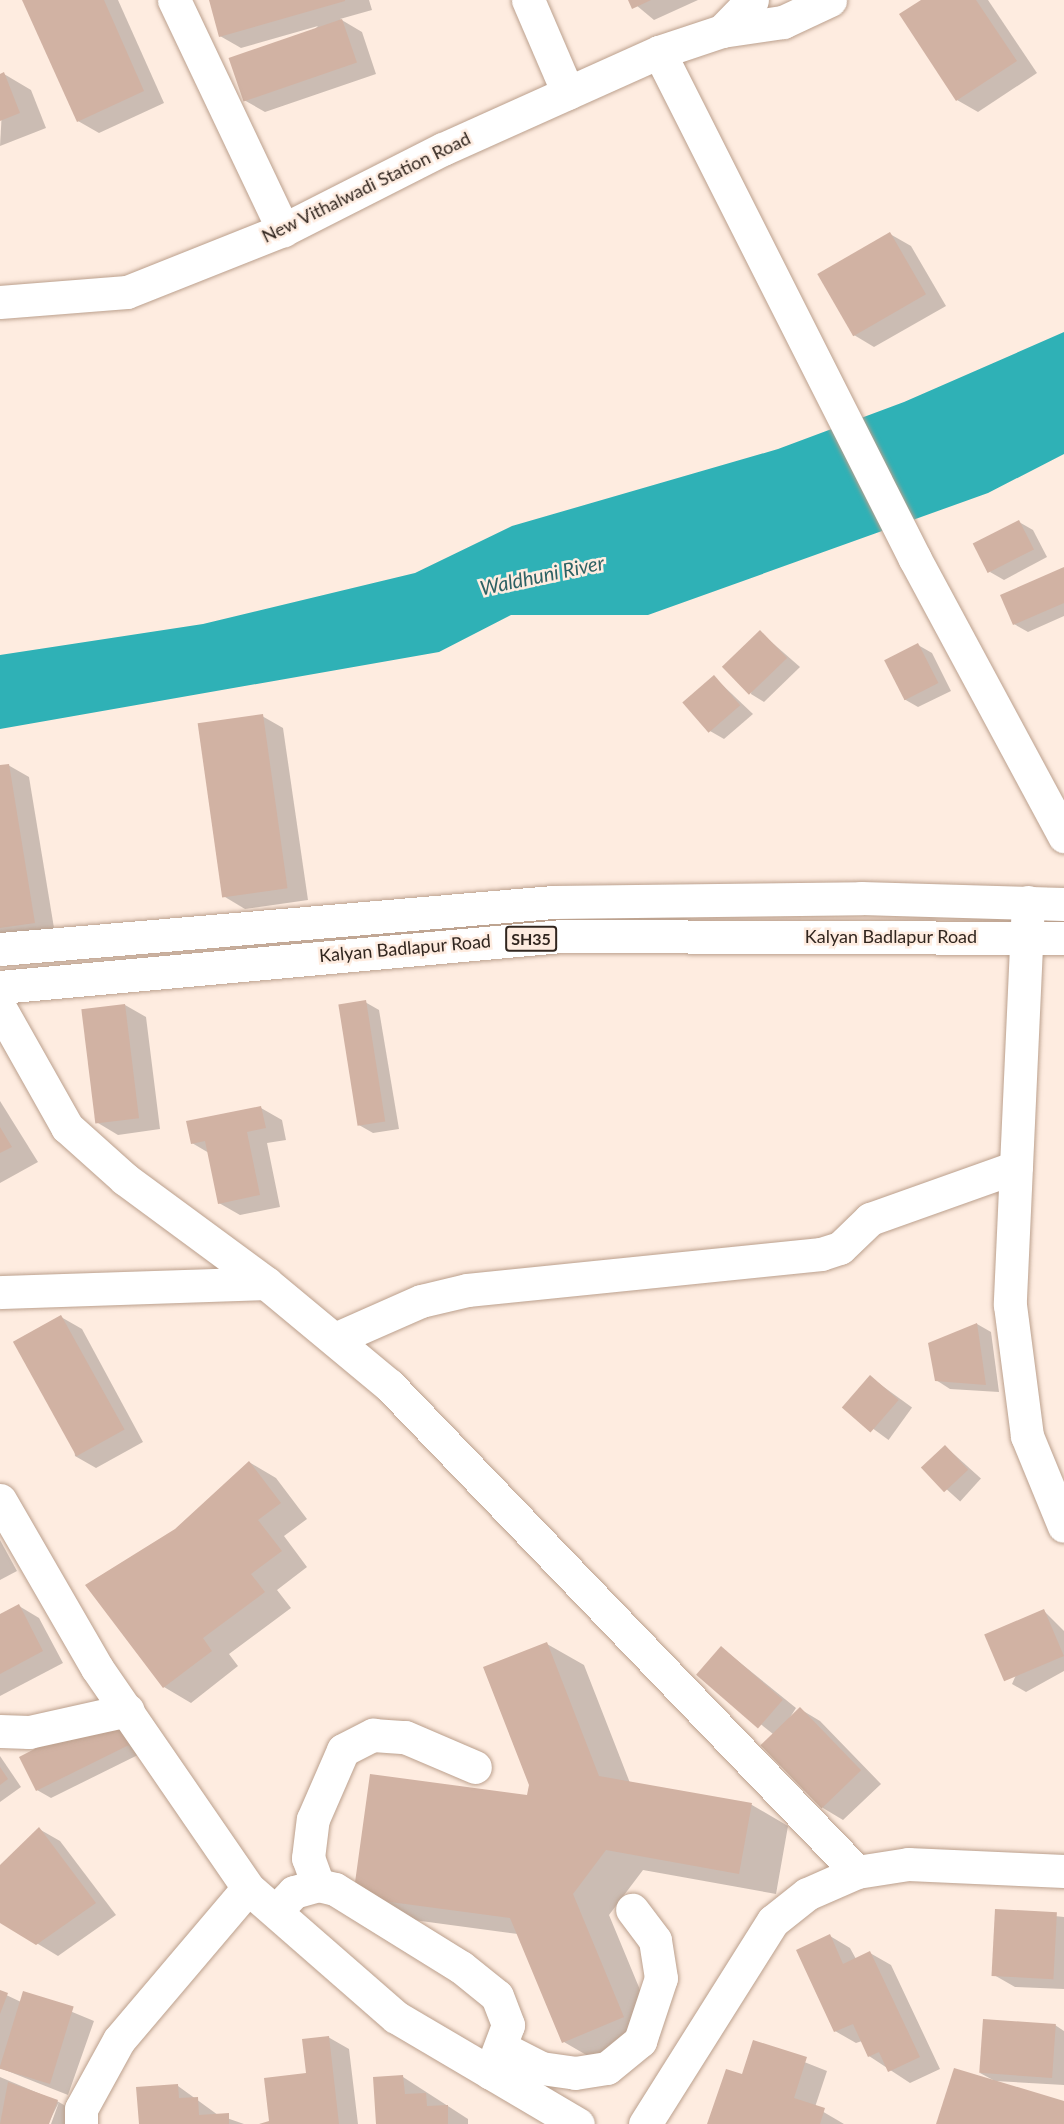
<!DOCTYPE html>
<html>
<head>
<meta charset="utf-8">
<style>
	body { margin:0 }
	#map { position:relative; width:1064px; height:2124px; overflow:hidden; background:#feece0; font-family:Lato,sans-serif }
	div>[style] { position:absolute }
	[style*='--x'] { left:calc(var(--x)*1px); top:calc(var(--y)*1px); width:calc(var(--w)*1px); rotate:calc(var(--a)*1deg) }
	.water>* { inset:0; background:#2fb1b6 }
	.shadow>* { inset:0; background:#0003; transform-origin:0 0 }
	.building>* { inset:0; background:#d1b2a3; transform-origin:0 0 }
	.roads { filter:drop-shadow(0 0 2px #bba08d) drop-shadow(0 0 2px #bba08d) }
	.street>* { height:33px; margin:-16.5px; padding:0 16.5px; transform-origin:16.5px; border-radius:16.5px; background:#fff }
	.secondary>* { height:33px; margin:-16.5px; padding:0 16.5px; transform-origin:16.5px; border-radius:16.5px; background:#fff }
	.primary>* { height:33px; margin:-16.5px; padding:0 16.5px; transform-origin:16.5px; border-radius:16.5px; background:#fff }
	span { translate:-50% -50%; white-space:nowrap; text-align:center; line-height:1.15; -webkit-text-stroke:5px #feece0; paint-order:stroke }
	.shield-label span { padding:2px 4px; background:#feece0; border:2px solid; border-radius:4px; -webkit-text-stroke-width:0 }
	.shield-label { font-size:16px; color:#31261f; font-weight:700 }
	.street-label { font-size:18px; color:#31261f }
	.water-label { font-size:20px; color:#2d6163; font-style:italic }
</style>
</head>
<body>
<div id="map">
	<div class="water">
		<div style="clip-path:polygon(1064px 332px,1064px 454px,988px 493px,648px 615px,511px 615px,439px 652px,0 729px,0 655px,203px 624px,415px 573px,512px 526px,778px 449px,904px 402px)"></div>
	</div>
	<div class="shadow">
		<div style="clip-path:polygon(24px 0,118px 0,164px 103px,99px 133px,78px 121px)"></div>
		<div style="clip-path:polygon(210px 0,369px 0,372px 10px,340px 19px,362px 32px,376px 74px,265px 112px,244px 100px,318px 26px,241px 48px,220px 36px)"></div>
		<div style="clip-path:polygon(630px 0,698px 0,654px 20px)"></div>
		<div style="clip-path:polygon(923px 0,988px 0,1037px 73px,978px 112px,957px 100px)"></div>
		<div style="clip-path:polygon(4px 74px,31px 90px,46px 128px,0 146px)"></div>
		<div style="clip-path:polygon(890px 234px,911px 246px,946px 306px,874px 347px,854px 335px)"></div>
		<div style="clip-path:polygon(1019px 522px,1033px 530px,1047px 557px,1004px 580px,990px 572px)"></div>
		<div style="clip-path:polygon(1064px 569px,1064px 616px,1028px 632px,1014px 624px)"></div>
		<div style="clip-path:polygon(760px 632px,800px 667px,764px 702px,751px 694px)"></div>
		<div style="clip-path:polygon(918px 645px,932px 653px,951px 691px,918px 707px,904px 699px)"></div>
		<div style="clip-path:polygon(714px 677px,753px 714px,724px 739px,710px 731px)"></div>
		<div style="clip-path:polygon(262px 716px,283px 728px,308px 900px,245px 909px,225px 897px)"></div>
		<div style="clip-path:polygon(8px 765px,29px 777px,55px 934px,0 943px,0 767px)"></div>
		<div style="clip-path:polygon(365px 1002px,379px 1010px,399px 1129px,373px 1133px,359px 1125px)"></div>
		<div style="clip-path:polygon(125px 1005px,146px 1017px,160px 1129px,118px 1135px,98px 1123px)"></div>
		<div style="clip-path:polygon(0 1101px,38px 1162px,0 1183px)"></div>
		<div style="clip-path:polygon(261px 1108px,282px 1120px,286px 1140px,267px 1143px,280px 1207px,240px 1215px,219px 1203px,209px 1153px,192px 1143px)"></div>
		<div style="clip-path:polygon(61px 1317px,82px 1329px,143px 1442px,96px 1468px,75px 1456px)"></div>
		<div style="clip-path:polygon(977px 1324px,991px 1332px,999px 1392px,950px 1389px,936px 1380px)"></div>
		<div style="left:870px;top:1377px;width:52px;height:40px;rotate:36deg"></div>
		<div style="left:946px;top:1447px;width:47px;height:31px;rotate:42deg"></div>
		<div style="clip-path:polygon(249px 1462px,276px 1478px,307px 1519px,284px 1536px,307px 1567px,277px 1590px,291px 1608px,229px 1654px,238px 1666px,191px 1703px,164px 1687px,87px 1585px,176px 1531px)"></div>
		<div style="clip-path:polygon(0 1540px,17px 1571px,0 1580px)"></div>
		<div style="clip-path:polygon(19px 1606px,39px 1618px,63px 1663px,0 1696px,0 1616px)"></div>
		<div style="clip-path:polygon(1044px 1611px,1064px 1631px,1064px 1671px,1026px 1692px,1012px 1684px)"></div>
		<div style="clip-path:polygon(547px 1644px,584px 1665px,630px 1783px,752px 1805px,788px 1826px,776px 1894px,643px 1870px,609px 1915px,660px 2038px,600px 2063px,564px 2042px,518px 1934px,391px 1917px,354px 1896px,528px 1796px)"></div>
		<div style="clip-path:polygon(722px 1648px,796px 1708px,789px 1719px,800px 1709px,820px 1721px,881px 1784px,843px 1820px,823px 1808px,773px 1734px,699px 1675px)"></div>
		<div style="clip-path:polygon(85px 1725px,152px 1748px,51px 1798px,37px 1790px)"></div>
		<div style="clip-path:polygon(0 1756px,21px 1787px,0 1802px)"></div>
		<div style="clip-path:polygon(39px 1829px,60px 1841px,116px 1915px,58px 1956px,0 1921px,0 1867px)"></div>
		<div style="clip-path:polygon(997px 1910px,1064px 1917px,1064px 1989px,1015px 1987px,994px 1975px)"></div>
		<div style="clip-path:polygon(830px 1936px,850px 1948px,856px 1959px,870px 1953px,891px 1965px,940px 2069px,910px 2083px,869px 2056px,862px 2041px,856px 2043px,835px 2031px)"></div>
		<div style="clip-path:polygon(0 1992px,21px 2002px,24px 1992px,94px 2021px,68px 2095px,0 2068px)"></div>
		<div style="clip-path:polygon(1055px 2025px,1064px 2031px,1064px 2085px,994px 2081px,1064px 2103px,1064px 2124px,938px 2124px,993px 2080px,980px 2073px)"></div>
		<div style="clip-path:polygon(328px 2037px,349px 2049px,358px 2124px,262px 2124px,271px 2123px,308px 2074px)"></div>
		<div style="clip-path:polygon(754px 2042px,827px 2071px,815px 2107px,844px 2124px,709px 2124px,743px 2076px)"></div>
		<div style="clip-path:polygon(0 2077px,57px 2101px,78px 2113px,74px 2124px,51px 2124px,59px 2102px,48px 2124px,0 2124px)"></div>
		<div style="clip-path:polygon(403px 2077px,468px 2119px,468px 2124px,377px 2124px)"></div>
		<div style="clip-path:polygon(178px 2086px,218px 2115px,244px 2124px,140px 2124px)"></div>
	</div>
	<div class="building">
		<div style="clip-path:polygon(22px 0,104px 0,144px 91px,77px 122px)"></div>
		<div style="clip-path:polygon(209px 0,345px 0,345px 1px,219px 37px)"></div>
		<div style="clip-path:polygon(628px 0,651px 0,632px 9px)"></div>
		<div style="clip-path:polygon(921px 0,976px 0,1017px 61px,956px 101px,899px 14px)"></div>
		<div style="left:342px;top:19px;width:46px;height:120px;rotate:71deg"></div>
		<div style="clip-path:polygon(4px 72px,20px 113px,0 121px,0 74px)"></div>
		<div style="left:890px;top:232px;width:72px;height:84px;rotate:60deg"></div>
		<div style="left:1019px;top:520px;width:33px;height:52px;rotate:63deg"></div>
		<div style="clip-path:polygon(1064px 567px,1064px 603px,1013px 625px,1000px 595px)"></div>
		<div style="left:760px;top:630px;width:39px;height:53px;rotate:46deg"></div>
		<div style="left:918px;top:643px;width:45px;height:38px;rotate:63deg"></div>
		<div style="left:714px;top:675px;width:40px;height:42px;rotate:49deg"></div>
		<div style="left:263px;top:714px;width:176px;height:66px;rotate:82deg"></div>
		<div style="clip-path:polygon(9px 764px,35px 923px,0 928px,0 765px)"></div>
		<div style="left:366px;top:1000px;width:123px;height:28px;rotate:81deg"></div>
		<div style="left:125px;top:1004px;width:115px;height:44px;rotate:83deg"></div>
		<div style="clip-path:polygon(261px 1106px,266px 1128px,247px 1132px,260px 1195px,218px 1204px,205px 1141px,191px 1144px,186px 1121px)"></div>
		<div style="clip-path:polygon(0 1127px,12px 1147px,0 1153px)"></div>
		<div style="left:61px;top:1315px;width:131px;height:55px;rotate:61deg"></div>
		<div style="clip-path:polygon(977px 1323px,986px 1385px,935px 1381px,928px 1343px)"></div>
		<div style="left:870px;top:1375px;width:38px;height:43px;rotate:41deg"></div>
		<div style="left:945px;top:1445px;width:34px;height:33px;rotate:47deg"></div>
		<div style="clip-path:polygon(249px 1461px,281px 1503px,258px 1520px,282px 1551px,251px 1574px,265px 1592px,203px 1638px,212px 1651px,163px 1688px,85px 1585px,175px 1529px)"></div>
		<div style="clip-path:polygon(19px 1604px,43px 1651px,0 1674px,0 1614px)"></div>
		<div style="left:1044px;top:1609px;width:51px;height:65px;rotate:67deg"></div>
		<div style="clip-path:polygon(547px 1642px,599px 1776px,752px 1803px,739px 1874px,606px 1850px,573px 1894px,624px 2017px,562px 2043px,510px 1918px,353px 1897px,370px 1774px,527px 1795px,529px 1785px,483px 1667px)"></div>
		<div style="left:721px;top:1646px;width:82px;height:38px;rotate:41deg"></div>
		<div style="left:800px;top:1707px;width:88px;height:55px;rotate:46deg"></div>
		<div style="clip-path:polygon(85px 1723px,131px 1725px,139px 1740px,36px 1791px,19px 1757px)"></div>
		<div style="clip-path:polygon(0 1767px,8px 1779px,0 1785px)"></div>
		<div style="clip-path:polygon(39px 1827px,96px 1903px,36px 1945px,0 1923px,0 1865px)"></div>
		<div style="left:995px;top:1909px;width:62px;height:67px;rotate:3deg"></div>
		<div style="clip-path:polygon(830px 1934px,843px 1964px,870px 1951px,920px 2057px,888px 2072px,879px 2052px,868px 2057px,853px 2024px,834px 2032px,796px 1950px)"></div>
		<div style="clip-path:polygon(0 1990px,8px 1993px,0 2014px)"></div>
		<div style="left:23px;top:1991px;width:53px;height:81px;rotate:17deg"></div>
		<div style="left:983px;top:2019px;width:73px;height:54px;rotate:4deg"></div>
		<div style="clip-path:polygon(329px 2036px,339px 2124px,259px 2124px,269px 2121px,264px 2078px,306px 2073px,302px 2039px)"></div>
		<div style="clip-path:polygon(753px 2040px,807px 2057px,794px 2098px,825px 2108px,820px 2124px,707px 2124px,726px 2069px,742px 2074px)"></div>
		<div style="clip-path:polygon(954px 2068px,1064px 2101px,1064px 2124px,936px 2124px)"></div>
		<div style="clip-path:polygon(403px 2075px,405px 2094px,426px 2093px,427px 2106px,448px 2105px,448px 2124px,376px 2124px,373px 2077px)"></div>
		<div style="clip-path:polygon(8px 2082px,58px 2100px,49px 2124px,0 2124px)"></div>
		<div style="clip-path:polygon(178px 2084px,179px 2098px,198px 2097px,199px 2115px,229px 2113px,229px 2124px,139px 2124px,136px 2087px)"></div>
	</div>
	<div class="roads">
		<div class="street">
			<div style="--x:174;--y:0;--w:255;--a:64.6"></div>
			<div style="--x:528;--y:0;--w:101;--a:66.7"></div>
			<div style="--x:1028;--y:902;--w:403;--a:92.6"></div>
			<div style="--x:1010;--y:1305;--w:132;--a:82.6"></div>
			<div style="--x:1027;--y:1436;--w:97;--a:67.7"></div>
			<div style="--x:0;--y:1008;--w:137;--a:60.6"></div>
			<div style="--x:67;--y:1127;--w:78;--a:41.9"></div>
			<div style="--x:125;--y:1179;--w:175;--a:36.4"></div>
			<div style="--x:266;--y:1283;--w:160;--a:39.7"></div>
			<div style="--x:389;--y:1385;--w:675;--a:46.14"></div>
			<div style="--x:0;--y:1292;--w:266;--a:-1.9"></div>
			<div style="--x:337;--y:1338;--w:92;--a:-23.8"></div>
			<div style="--x:421;--y:1301;--w:47;--a:-13.4"></div>
			<div style="--x:467;--y:1290;--w:356;--a:-5.8"></div>
			<div style="--x:821;--y:1254;--w:20;--a:-18"></div>
			<div style="--x:840;--y:1248;--w:42;--a:-44"></div>
			<div style="--x:870;--y:1219;--w:155;--a:-19.6"></div>
			<div style="--x:0;--y:1731;--w:29;--a:2"></div>
			<div style="--x:29;--y:1732;--w:101;--a:-12.5"></div>
			<div style="--x:318;--y:1885;--w:29;--a:-110"></div>
			<div style="--x:308;--y:1858;--w:39;--a:-83"></div>
			<div style="--x:313;--y:1819;--w:75;--a:-66.5"></div>
			<div style="--x:343;--y:1750;--w:34;--a:-27"></div>
			<div style="--x:373;--y:1735;--w:32;--a:4"></div>
			<div style="--x:405;--y:1737;--w:76;--a:23.2"></div>
			<div style="--x:276;--y:1911;--w:26;--a:-47"></div>
			<div style="--x:294;--y:1892;--w:25;--a:-16"></div>
			<div style="--x:318;--y:1885;--w:17;--a:13"></div>
			<div style="--x:335;--y:1889;--w:148;--a:31.8"></div>
			<div style="--x:461;--y:1967;--w:46;--a:38.9"></div>
			<div style="--x:497;--y:1996;--w:31;--a:69"></div>
			<div style="--x:508;--y:2025;--w:51;--a:110.6"></div>
			<div style="--x:502;--y:2048;--w:44;--a:27.1"></div>
			<div style="--x:541;--y:2068;--w:34;--a:8"></div>
			<div style="--x:575;--y:2073;--w:32;--a:-9"></div>
			<div style="--x:607;--y:2068;--w:43;--a:-39.3"></div>
			<div style="--x:640;--y:2041;--w:66;--a:-71.6"></div>
			<div style="--x:661;--y:1978;--w:38;--a:-99"></div>
			<div style="--x:655;--y:1940;--w:38;--a:-127"></div>
			<div style="--x:81;--y:2124;--w:15;--a:-90"></div>
			<div style="--x:81;--y:2109;--w:79;--a:-61.2"></div>
			<div style="--x:119;--y:2040;--w:199;--a:-49.7"></div>
		</div>
		<div class="secondary">
			<div style="--x:722;--y:31;--w:43;--a:-45.9"></div>
			<div style="--x:659;--y:52;--w:568;--a:63.21"></div>
			<div style="--x:915;--y:559;--w:315;--a:61.7"></div>
			<div style="--x:0;--y:302;--w:127;--a:-4.5"></div>
			<div style="--x:127;--y:292;--w:168;--a:-21.7"></div>
			<div style="--x:283;--y:230;--w:179;--a:-26.9"></div>
			<div style="--x:443;--y:149;--w:237;--a:-24.2"></div>
			<div style="--x:659;--y:52;--w:66;--a:-18.4"></div>
			<div style="--x:722;--y:31;--w:62;--a:-8.4"></div>
			<div style="--x:783;--y:22;--w:52;--a:-25.1"></div>
			<div style="--x:0;--y:1500;--w:194;--a:60"></div>
			<div style="--x:97;--y:1668;--w:267;--a:55.5"></div>
			<div style="--x:248;--y:1888;--w:196;--a:41.1"></div>
			<div style="--x:396;--y:2017;--w:211;--a:30.5"></div>
			<div style="--x:645;--y:2124;--w:240;--a:-57.8"></div>
			<div style="--x:773;--y:1921;--w:43;--a:-38.5"></div>
			<div style="--x:807;--y:1894;--w:55;--a:-23.7"></div>
			<div style="--x:857;--y:1872;--w:52;--a:-8.9"></div>
			<div style="--x:908;--y:1864;--w:156;--a:2.6"></div>
		</div>
		<div class="primary">
			<div style="--x:0;--y:949;--w:555;--a:-4.86"></div>
			<div style="--x:553;--y:902;--w:308;--a:-0.7"></div>
			<div style="--x:861;--y:898;--w:203;--a:1.7"></div>
			<div style="--x:0;--y:987;--w:563;--a:-5.19"></div>
			<div style="--x:561;--y:936;--w:503;--a:0.23"></div>
		</div>
	</div>
	<div class="shield-label">
		<span style="left:531px;top:939px">SH35</span>
	</div>
	<div class="street-label">
		<span style="left:366px;top:187px;rotate:-26deg">New Vithalwadi Station Road</span>
		<span style="left:891px;top:936px">Kalyan Badlapur Road</span>
		<span style="left:405px;top:948px;rotate:-5deg">Kalyan Badlapur Road</span>
	</div>
	<div class="water-label">
		<span style="left:542px;top:575px;rotate:-12deg">Waldhuni River</span>
	</div>
</div>
</body>
</html>
